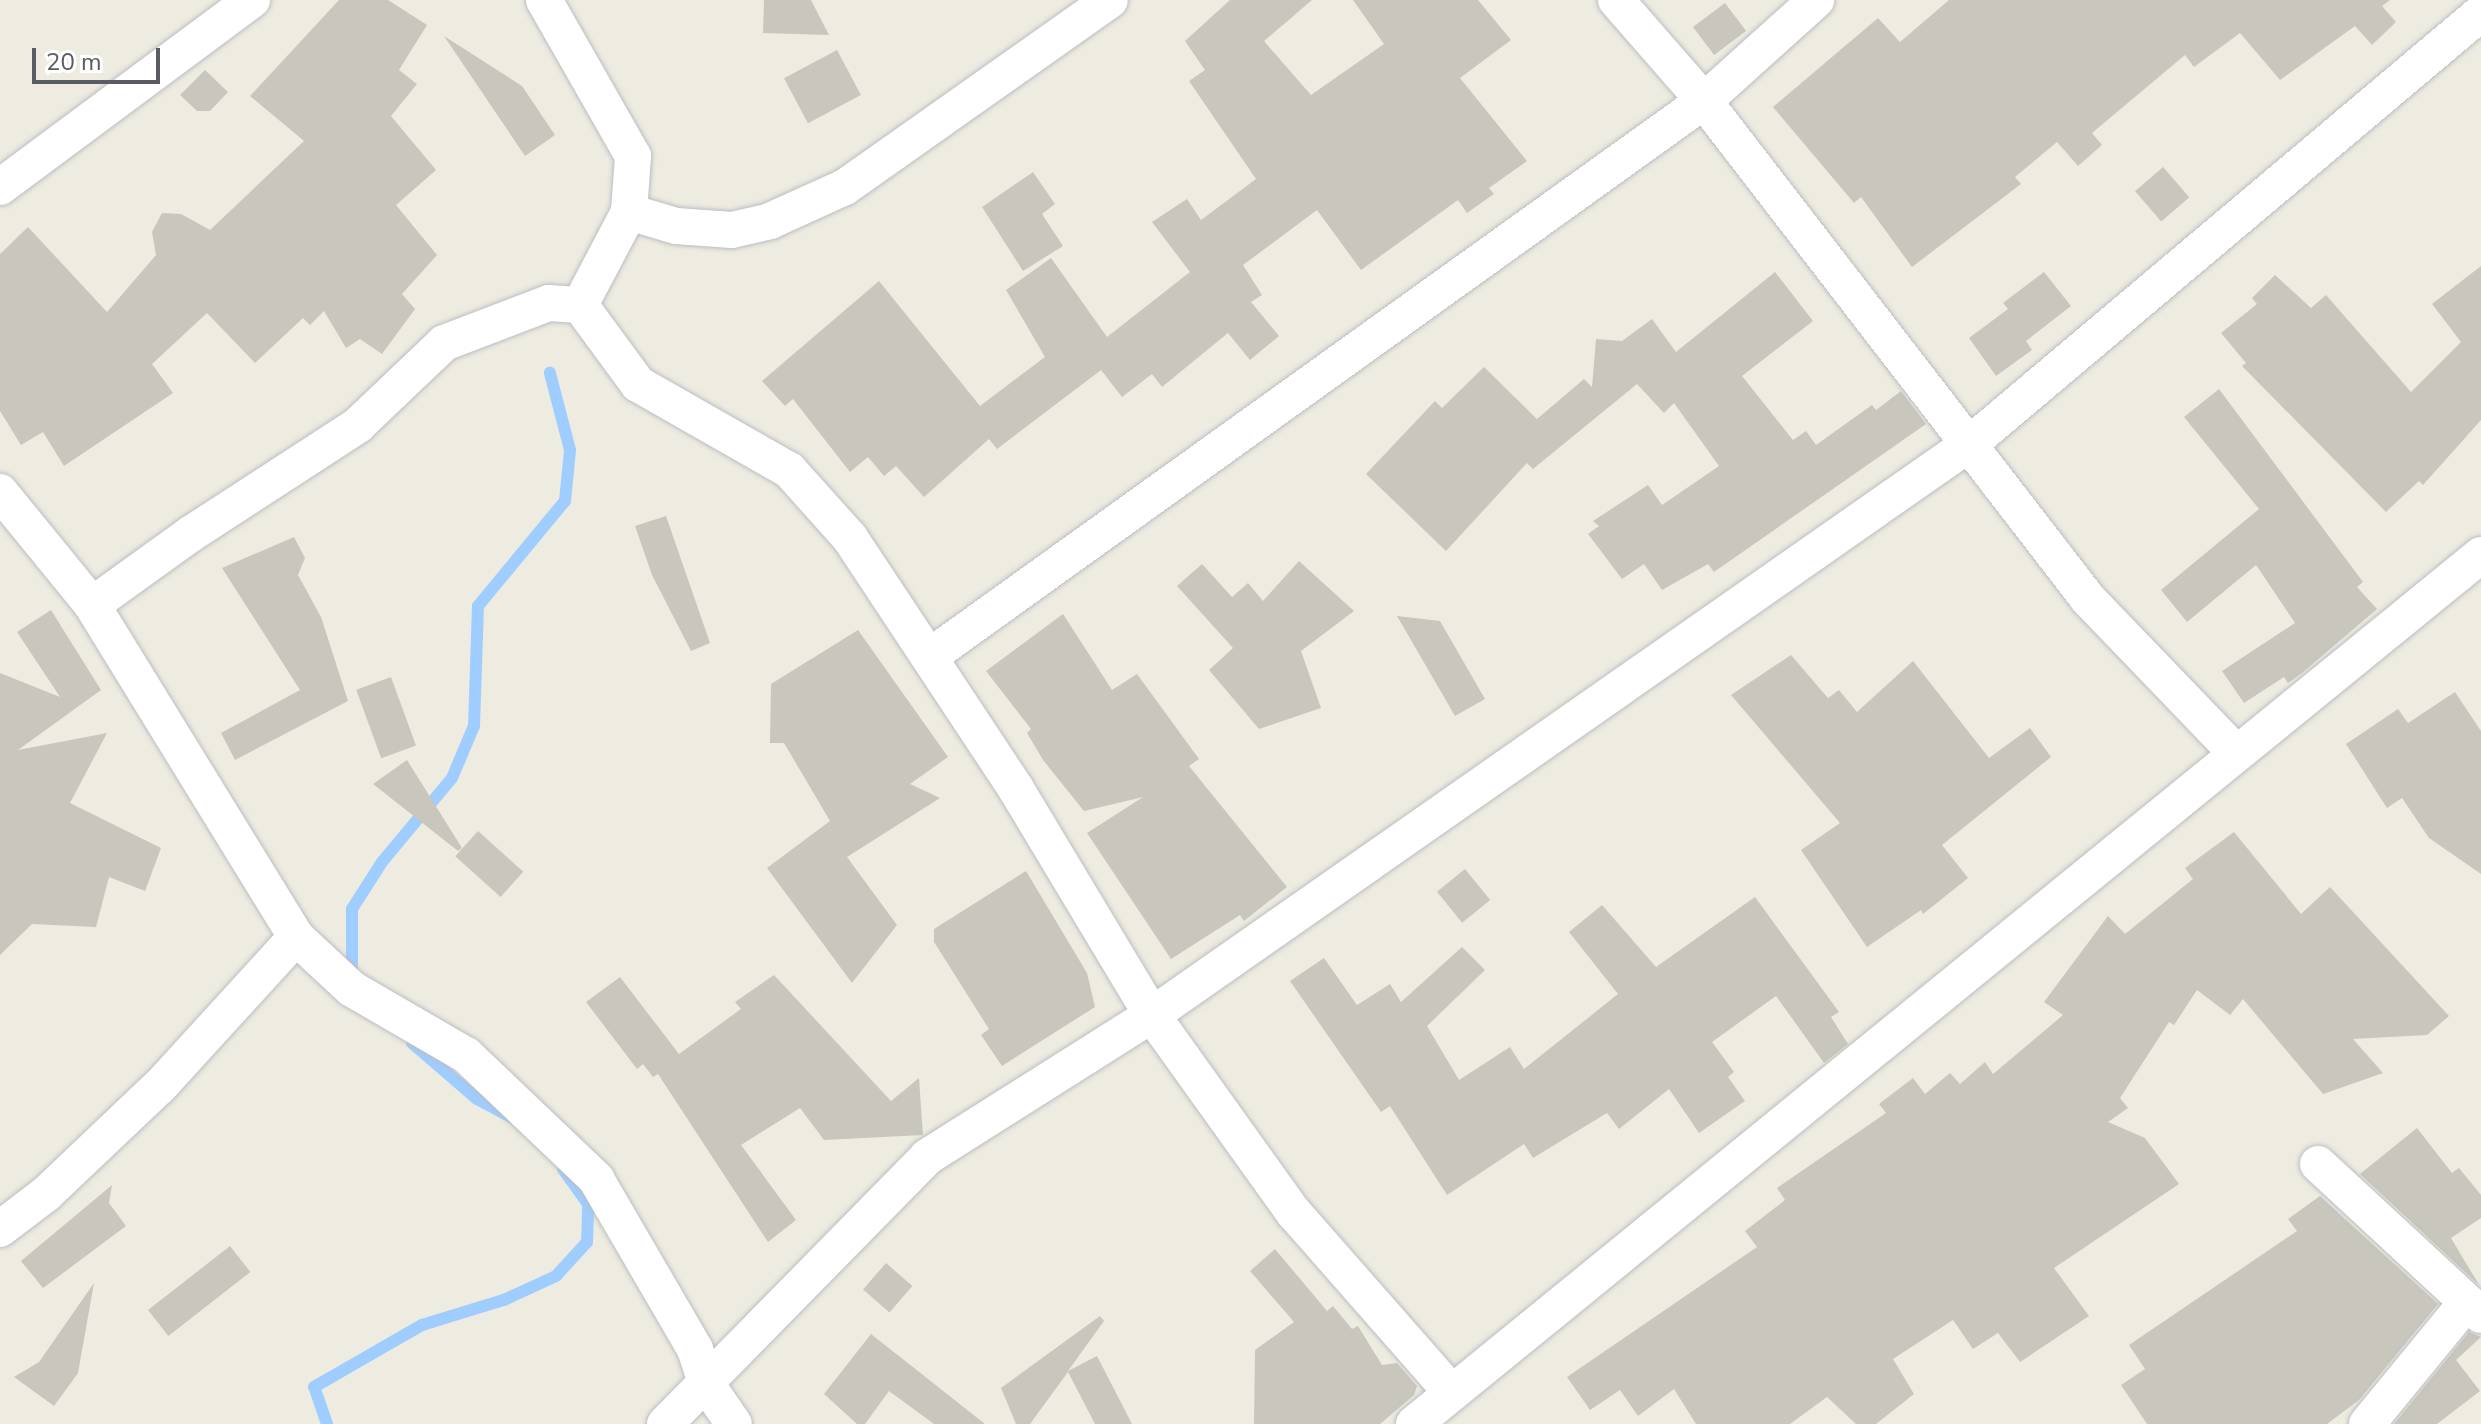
<!DOCTYPE html>
<html>
<head>
<meta charset="utf-8">
<style>
	body { margin:0 }
	#map { position:relative; width:2481px; height:1424px; overflow:hidden; background:#eeece0; font-family:"Nunito Sans",sans-serif }
	div>[style] { position:absolute }
	[style*='--x'] { left:calc(var(--x)*1px); top:calc(var(--y)*1px); width:calc(var(--w)*1px); rotate:calc(var(--a)*1deg) }
	.stream>* { height:12px; margin:-6px; padding:0 6px; transform-origin:6px; border-radius:6px; background:#9fcdff }
	.building>* { inset:0; background:#c9c6bd; transform-origin:0 0 }
	.roads { filter:drop-shadow(0 0 2px #bbbdc3) drop-shadow(0 0 2px #bbbdc3) }
	.street>* { height:36px; margin:-18px; padding:0 18px; transform-origin:18px; border-radius:18px; background:#fff }
	span { translate:-50% -50%; white-space:nowrap; text-align:center; line-height:1.15; -webkit-text-stroke:8px #fff; paint-order:stroke }
	.scale { position:absolute; left:32px; top:48px; width:128px; height:36px; box-sizing:border-box; border:4px solid #595c63; border-top:0; padding-left:10px; font-size:24px; line-height:28px; white-space:nowrap; color:#595c63; -webkit-text-stroke:6px #fff; paint-order:stroke }
</style>
</head>
<body>
<div id="map">
	<div class="stream">
		<div style="--x:352;--y:981;--w:72;--a:-90"></div>
		<div style="--x:352;--y:909;--w:56;--a:-57.4"></div>
		<div style="--x:382;--y:862;--w:109;--a:-50.2"></div>
		<div style="--x:452;--y:778;--w:56;--a:-67.1"></div>
		<div style="--x:474;--y:726;--w:120;--a:-88.1"></div>
		<div style="--x:478;--y:606;--w:136;--a:-50.4"></div>
		<div style="--x:565;--y:501;--w:51;--a:-84.4"></div>
		<div style="--x:570;--y:450;--w:80;--a:-104.6"></div>
		<div style="--x:412;--y:1043;--w:86;--a:40.7"></div>
		<div style="--x:477;--y:1099;--w:40;--a:28"></div>
		<div style="--x:327;--y:1424;--w:39;--a:-109"></div>
		<div style="--x:314;--y:1387;--w:125;--a:-29.9"></div>
		<div style="--x:422;--y:1325;--w:86;--a:-17"></div>
		<div style="--x:504;--y:1300;--w:57;--a:-24.8"></div>
		<div style="--x:556;--y:1276;--w:46;--a:-47.6"></div>
		<div style="--x:587;--y:1242;--w:38;--a:-88"></div>
		<div style="--x:588;--y:1204;--w:43;--a:-125.5"></div>
	</div>
	<div class="building">
		<div style="clip-path:polygon(339px 0,388px 0,427px 25px,399px 70px,417px 84px,391px 116px,436px 170px,396px 205px,437px 255px,402px 294px,415px 309px,382px 354px,360px 339px,346px 348px,324px 311px,310px 325px,303px 318px,255px 363px,207px 313px,152px 364px,173px 393px,64px 466px,43px 432px,21px 445px,0 411px,0 254px,28px 227px,107px 312px,156px 255px,152px 232px,162px 213px,181px 214px,210px 230px,304px 141px,250px 96px)"></div>
		<div style="clip-path:polygon(764px 0,811px 0,829px 35px,763px 33px)"></div>
		<div style="clip-path:polygon(1230px 0,1312px 0,1264px 41px,1311px 95px,1384px 44px,1353px 0,1478px 0,1511px 40px,1460px 78px,1527px 161px,1489px 188px,1494px 194px,1467px 213px,1458px 200px,1361px 270px,1317px 210px,1243px 265px,1262px 295px,1251px 302px,1279px 336px,1250px 360px,1228px 333px,1162px 387px,1152px 374px,1122px 397px,1101px 370px,997px 449px,989px 439px,924px 497px,896px 466px,884px 476px,868px 457px,850px 472px,793px 399px,785px 406px,762px 381px,879px 281px,980px 406px,1045px 357px,1006px 290px,1051px 258px,1107px 337px,1190px 272px,1152px 222px,1187px 199px,1201px 220px,1256px 179px,1189px 81px,1205px 70px,1185px 41px)"></div>
		<div style="clip-path:polygon(1949px 0,2390px 0,2382px 6px,2396px 22px,2372px 45px,2355px 26px,2280px 80px,2240px 33px,2194px 67px,2185px 55px,2092px 133px,2102px 145px,2078px 166px,2057px 142px,2015px 177px,2021px 184px,1912px 267px,1861px 197px,1854px 203px,1773px 107px,1878px 18px,1900px 42px)"></div>
		<div style="left:1725px;top:3px;width:35px;height:40px;rotate:53deg"></div>
		<div style="clip-path:polygon(444px 36px,522px 86px,555px 135px,525px 156px)"></div>
		<div style="left:837px;top:50px;width:51px;height:60px;rotate:62deg"></div>
		<div style="clip-path:polygon(205px 70px,228px 92px,210px 111px,197px 111px,180px 95px)"></div>
		<div style="left:2163px;top:167px;width:40px;height:37px;rotate:49deg"></div>
		<div style="clip-path:polygon(1033px 172px,1055px 204px,1042px 214px,1063px 246px,1023px 271px,982px 207px)"></div>
		<div style="clip-path:polygon(2481px 266px,2481px 420px,2423px 485px,2419px 481px,2386px 512px,2242px 366px,2246px 363px,2221px 333px,2257px 304px,2252px 298px,2275px 275px,2311px 308px,2326px 295px,2411px 392px,2461px 342px,2432px 304px)"></div>
		<div style="clip-path:polygon(1775px 272px,1813px 321px,1742px 376px,1793px 440px,1806px 431px,1816px 445px,1872px 405px,1876px 410px,1901px 391px,1926px 424px,1714px 572px,1708px 564px,1662px 590px,1644px 564px,1622px 579px,1588px 534px,1599px 526px,1593px 521px,1648px 485px,1662px 505px,1719px 466px,1674px 403px,1664px 413px,1637px 384px,1533px 469px,1527px 463px,1446px 551px,1366px 474px,1435px 401px,1442px 408px,1484px 367px,1537px 419px,1584px 379px,1592px 387px,1596px 339px,1622px 341px,1652px 319px,1676px 352px)"></div>
		<div style="clip-path:polygon(2044px 272px,2071px 306px,2026px 341px,2032px 350px,1996px 376px,1969px 338px,2008px 309px,2003px 303px)"></div>
		<div style="clip-path:polygon(2219px 389px,2363px 582px,2357px 587px,2377px 609px,2302px 673px,2288px 683px,2284px 677px,2244px 703px,2222px 671px,2295px 623px,2256px 565px,2187px 622px,2161px 590px,2259px 509px,2184px 417px)"></div>
		<div style="clip-path:polygon(666px 516px,710px 643px,691px 651px,652px 575px,635px 526px)"></div>
		<div style="clip-path:polygon(294px 537px,305px 558px,298px 575px,321px 617px,348px 701px,235px 760px,221px 733px,300px 690px,222px 568px)"></div>
		<div style="clip-path:polygon(1299px 561px,1354px 611px,1301px 651px,1321px 708px,1259px 729px,1209px 670px,1233px 648px,1177px 586px,1202px 564px,1232px 597px,1248px 583px,1263px 601px)"></div>
		<div style="clip-path:polygon(51px 610px,101px 690px,18px 750px,107px 733px,70px 803px,161px 848px,145px 891px,109px 877px,96px 927px,32px 924px,0 955px,0 673px,60px 697px,17px 632px)"></div>
		<div style="clip-path:polygon(1063px 614px,1112px 690px,1137px 674px,1199px 759px,1189px 766px,1287px 887px,1244px 921px,1240px 915px,1171px 959px,1087px 833px,1143px 797px,1084px 811px,1043px 760px,1027px 733px,1031px 729px,986px 671px)"></div>
		<div style="clip-path:polygon(1397px 616px,1440px 621px,1485px 699px,1455px 716px)"></div>
		<div style="clip-path:polygon(858px 630px,948px 757px,910px 784px,940px 798px,847px 857px,897px 925px,852px 983px,767px 868px,830px 821px,784px 743px,770px 743px,771px 684px)"></div>
		<div style="clip-path:polygon(1791px 655px,1828px 698px,1839px 690px,1857px 712px,1913px 661px,1989px 758px,2030px 728px,2051px 757px,1942px 845px,1968px 878px,1923px 914px,1921px 910px,1867px 947px,1801px 850px,1840px 823px,1731px 695px)"></div>
		<div style="left:391px;top:677px;width:73px;height:37px;rotate:70deg"></div>
		<div style="clip-path:polygon(2455px 692px,2481px 731px,2481px 874px,2429px 838px,2402px 798px,2387px 808px,2346px 744px,2398px 709px,2408px 723px)"></div>
		<div style="clip-path:polygon(407px 760px,462px 848px,458px 851px,373px 784px)"></div>
		<div style="left:478px;top:831px;width:61px;height:34px;rotate:42deg"></div>
		<div style="clip-path:polygon(2234px 832px,2301px 914px,2330px 887px,2449px 1016px,2427px 1035px,2353px 1039px,2383px 1073px,2323px 1094px,2243px 999px,2230px 1015px,2197px 990px,2174px 1025px,2169px 1022px,2120px 1098px,2128px 1108px,2108px 1122px,2145px 1138px,2179px 1184px,2054px 1268px,2089px 1316px,2020px 1362px,1998px 1333px,1973px 1349px,1953px 1320px,1893px 1359px,1914px 1394px,1876px 1424px,1856px 1424px,1827px 1397px,1790px 1424px,1696px 1424px,1674px 1389px,1638px 1416px,1620px 1390px,1590px 1410px,1567px 1377px,1757px 1247px,1745px 1231px,1785px 1200px,1777px 1188px,1886px 1113px,1879px 1104px,1913px 1078px,1925px 1094px,1950px 1073px,1960px 1084px,1985px 1062px,1993px 1074px,2063px 1015px,2044px 1002px,2108px 916px,2125px 934px,2193px 879px,2185px 868px)"></div>
		<div style="left:1465px;top:869px;width:40px;height:36px;rotate:51deg"></div>
		<div style="clip-path:polygon(1026px 871px,1087px 973px,1095px 1007px,1002px 1066px,981px 1035px,989px 1029px,934px 942px,934px 929px)"></div>
		<div style="clip-path:polygon(1755px 897px,1839px 1012px,1831px 1017px,1848px 1044px,1824px 1063px,1776px 996px,1712px 1042px,1734px 1072px,1728px 1077px,1745px 1101px,1699px 1133px,1669px 1089px,1619px 1129px,1607px 1113px,1533px 1158px,1524px 1144px,1447px 1195px,1390px 1106px,1381px 1112px,1290px 981px,1324px 958px,1357px 1005px,1390px 984px,1401px 1002px,1462px 947px,1485px 970px,1427px 1026px,1459px 1080px,1510px 1047px,1524px 1069px,1618px 994px,1569px 932px,1602px 905px,1656px 967px)"></div>
		<div style="clip-path:polygon(774px 975px,891px 1101px,919px 1078px,923px 1135px,824px 1140px,800px 1108px,741px 1145px,796px 1220px,768px 1242px,658px 1074px,653px 1077px,643px 1064px,637px 1069px,586px 1002px,620px 977px,679px 1054px,741px 1009px,735px 1002px)"></div>
		<div style="clip-path:polygon(2417px 1128px,2452px 1173px,2459px 1168px,2481px 1195px,2481px 1218px,2451px 1238px,2479px 1285px,2360px 1174px)"></div>
		<div style="clip-path:polygon(112px 1185px,109px 1203px,126px 1226px,43px 1288px,21px 1261px)"></div>
		<div style="clip-path:polygon(2320px 1196px,2438px 1304px,2359px 1400px,2327px 1424px,2147px 1424px,2121px 1385px,2145px 1369px,2129px 1345px,2297px 1231px,2288px 1219px)"></div>
		<div style="left:230px;top:1246px;width:33px;height:104px;rotate:52deg"></div>
		<div style="clip-path:polygon(1275px 1249px,1327px 1311px,1333px 1306px,1352px 1329px,1358px 1326px,1382px 1365px,1397px 1363px,1417px 1386px,1414px 1395px,1380px 1424px,1254px 1424px,1255px 1350px,1294px 1322px,1250px 1271px)"></div>
		<div style="left:886px;top:1263px;width:35px;height:35px;rotate:41deg"></div>
		<div style="clip-path:polygon(94px 1283px,78px 1373px,54px 1406px,14px 1377px,39px 1362px)"></div>
		<div style="clip-path:polygon(1100px 1316px,1104px 1321px,1068px 1371px,1097px 1356px,1132px 1424px,1095px 1424px,1068px 1372px,1030px 1424px,1016px 1424px,1001px 1388px)"></div>
		<div style="clip-path:polygon(2469px 1332px,2481px 1337px,2456px 1360px,2480px 1391px,2437px 1424px,2394px 1424px)"></div>
		<div style="clip-path:polygon(871px 1334px,985px 1424px,934px 1424px,889px 1391px,865px 1424px,857px 1424px,824px 1394px)"></div>
	</div>
	<div class="roads">
		<div class="street">
			<div style="--x:544;--y:0;--w:180;--a:60.3"></div>
			<div style="--x:633;--y:156;--w:56;--a:94.1"></div>
			<div style="--x:629;--y:212;--w:105;--a:117.8"></div>
			<div style="--x:1616;--y:0;--w:134;--a:48.9"></div>
			<div style="--x:1704;--y:101;--w:629;--a:52.36"></div>
			<div style="--x:2088;--y:599;--w:212;--a:46.1"></div>
			<div style="--x:0;--y:187;--w:314;--a:-36.6"></div>
			<div style="--x:629;--y:212;--w:49;--a:16.6"></div>
			<div style="--x:676;--y:226;--w:56;--a:4.1"></div>
			<div style="--x:732;--y:230;--w:39;--a:-13"></div>
			<div style="--x:770;--y:221;--w:82;--a:-24.4"></div>
			<div style="--x:845;--y:187;--w:324;--a:-35.2"></div>
			<div style="--x:0;--y:492;--w:146;--a:50.8"></div>
			<div style="--x:92;--y:605;--w:390;--a:58.4"></div>
			<div style="--x:296;--y:937;--w:76;--a:42.9"></div>
			<div style="--x:352;--y:989;--w:132;--a:30.1"></div>
			<div style="--x:466;--y:1055;--w:180;--a:43.6"></div>
			<div style="--x:596;--y:1179;--w:197;--a:59.8"></div>
			<div style="--x:695;--y:1349;--w:38;--a:72"></div>
			<div style="--x:707;--y:1385;--w:47;--a:55.3"></div>
			<div style="--x:92;--y:605;--w:123;--a:-35.8"></div>
			<div style="--x:192;--y:533;--w:198;--a:-33"></div>
			<div style="--x:358;--y:425;--w:119;--a:-43.6"></div>
			<div style="--x:444;--y:343;--w:112;--a:-20.9"></div>
			<div style="--x:549;--y:303;--w:31;--a:4"></div>
			<div style="--x:580;--y:305;--w:98;--a:53.7"></div>
			<div style="--x:638;--y:384;--w:174;--a:29.7"></div>
			<div style="--x:789;--y:470;--w:91;--a:48.1"></div>
			<div style="--x:850;--y:538;--w:301;--a:56.5"></div>
			<div style="--x:1016;--y:789;--w:264;--a:59"></div>
			<div style="--x:1152;--y:1015;--w:244;--a:54.4"></div>
			<div style="--x:1294;--y:1213;--w:238;--a:48.7"></div>
			<div style="--x:929;--y:657;--w:954;--a:-35.66"></div>
			<div style="--x:1704;--y:101;--w:151;--a:-42"></div>
			<div style="--x:2318;--y:1164;--w:222;--a:42.8"></div>
			<div style="--x:0;--y:1229;--w:58;--a:-37.3"></div>
			<div style="--x:46;--y:1194;--w:157;--a:-43.5"></div>
			<div style="--x:160;--y:1086;--w:202;--a:-47.6"></div>
			<div style="--x:665;--y:1424;--w:374;--a:-45.5"></div>
			<div style="--x:927;--y:1157;--w:266;--a:-32.3"></div>
			<div style="--x:1152;--y:1015;--w:1000;--a:-34.95"></div>
			<div style="--x:1972;--y:442;--w:666;--a:-40.13"></div>
			<div style="--x:1414;--y:1424;--w:1376;--a:-39.16"></div>
			<div style="--x:2367;--y:1424;--w:156;--a:-50.7"></div>
		</div>
	</div>
	<div class="scale">20 m</div>
</div>
</body>
</html>
